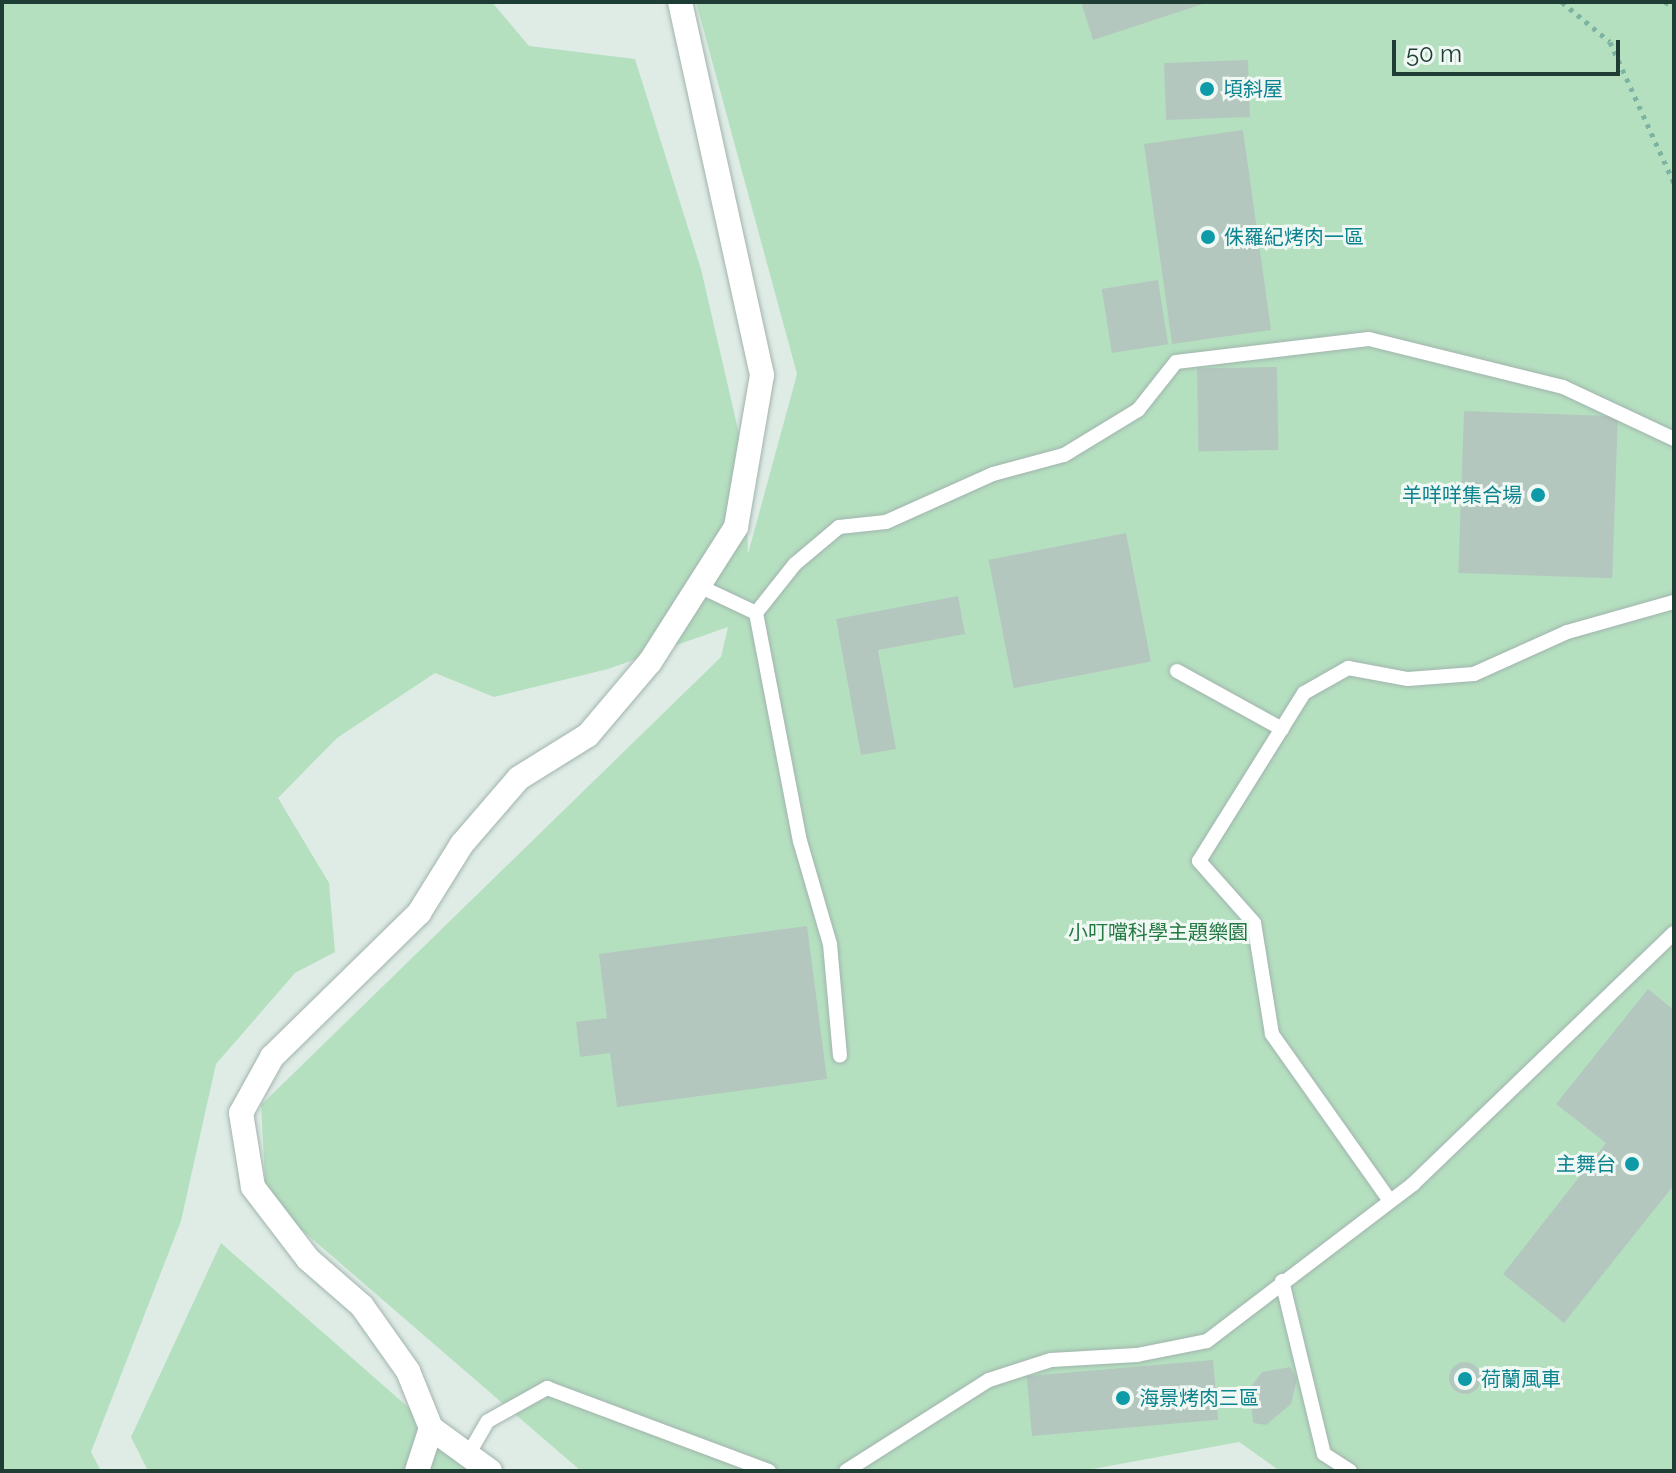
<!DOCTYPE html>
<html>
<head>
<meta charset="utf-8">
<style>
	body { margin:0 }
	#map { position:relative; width:1676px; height:1473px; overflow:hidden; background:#dfece6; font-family:Raleway,"Noto Sans TC",sans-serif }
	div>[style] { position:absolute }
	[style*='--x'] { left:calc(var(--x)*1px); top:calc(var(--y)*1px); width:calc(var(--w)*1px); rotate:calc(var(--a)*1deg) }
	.green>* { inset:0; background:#b5e0c0 }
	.building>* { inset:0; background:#b4c7bf; transform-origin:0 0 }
	.round { border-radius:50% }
	.path>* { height:5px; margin-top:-2.5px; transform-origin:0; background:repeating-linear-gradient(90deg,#7cb3a1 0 4px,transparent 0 10px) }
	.roads { filter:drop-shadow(0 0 2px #a1b4ad) drop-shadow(0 0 2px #a1b4ad) }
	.service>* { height:14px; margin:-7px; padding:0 7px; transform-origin:7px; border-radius:7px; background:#fff }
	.minor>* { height:24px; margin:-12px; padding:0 12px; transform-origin:12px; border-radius:12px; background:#fff }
	.dots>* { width:22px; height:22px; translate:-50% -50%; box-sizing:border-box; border:4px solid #f0f8f4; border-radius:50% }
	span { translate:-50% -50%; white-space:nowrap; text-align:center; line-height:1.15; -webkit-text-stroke:6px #f0f8f4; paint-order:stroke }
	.culture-label { font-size:20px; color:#0d838f }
	.left { translate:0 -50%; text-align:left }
	.right { translate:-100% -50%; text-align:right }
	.park-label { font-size:20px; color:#247943 }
	.frame { position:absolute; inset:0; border:4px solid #1e3e35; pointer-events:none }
	.scale { position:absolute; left:1392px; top:40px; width:228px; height:36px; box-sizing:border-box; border:4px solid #1e3e35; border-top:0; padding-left:10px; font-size:24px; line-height:28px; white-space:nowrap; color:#1e3e35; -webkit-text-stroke:6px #f0f8f4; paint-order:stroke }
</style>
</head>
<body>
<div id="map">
	<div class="green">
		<div style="clip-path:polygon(2px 2px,492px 2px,529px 46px,635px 59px,701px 269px,745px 460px,748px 554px,797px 374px,696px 2px,1674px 2px,1674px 1471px,1280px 1471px,1239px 1442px,1082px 1471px,581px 1471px,266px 1199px,261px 1105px,721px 657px,728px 627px,608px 669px,494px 697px,435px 673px,337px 738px,278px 798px,329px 883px,335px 952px,295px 973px,216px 1064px,181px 1221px,91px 1452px,101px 1471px,2px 1471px)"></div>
		<div style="clip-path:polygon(221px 1243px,481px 1471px,148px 1471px,131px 1437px)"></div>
	</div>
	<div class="building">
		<div style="clip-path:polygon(1081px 2px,1206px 2px,1206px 3px,1093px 40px)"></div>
		<div style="left:1248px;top:60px;width:57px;height:84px;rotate:88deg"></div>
		<div style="left:1243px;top:130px;width:202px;height:100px;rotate:82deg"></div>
		<div style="left:1158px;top:280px;width:65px;height:57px;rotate:81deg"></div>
		<div style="left:1277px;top:367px;width:83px;height:80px;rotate:89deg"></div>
		<div style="left:1464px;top:411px;width:154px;height:162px;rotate:2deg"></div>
		<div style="left:1126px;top:533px;width:131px;height:140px;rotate:79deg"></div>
		<div style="clip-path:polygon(958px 596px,965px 634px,878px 650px,896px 749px,861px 755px,836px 619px)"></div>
		<div style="clip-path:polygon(807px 926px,827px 1079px,617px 1107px,610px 1053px,580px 1057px,576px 1022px,607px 1018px,599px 954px)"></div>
		<div style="clip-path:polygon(1648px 989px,1674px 1010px,1674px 1185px,1564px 1323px,1503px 1274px,1606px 1143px,1556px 1104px)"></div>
		<div style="left:1213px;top:1360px;width:60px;height:187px;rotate:85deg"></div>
		<div class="round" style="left:1449px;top:1362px;width:32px;height:32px"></div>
		<div style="clip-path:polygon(1290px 1367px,1297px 1379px,1291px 1404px,1266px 1425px,1253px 1423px,1250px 1388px,1262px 1372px)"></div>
	</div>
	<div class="path">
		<div style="--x:1562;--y:2;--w:62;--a:39.8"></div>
		<div style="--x:1610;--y:42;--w:155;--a:65.6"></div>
		<div style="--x:1665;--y:2;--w:10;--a:24"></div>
	</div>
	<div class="roads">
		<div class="service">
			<div style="--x:699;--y:586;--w:63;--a:25.3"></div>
			<div style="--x:756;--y:613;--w:232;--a:79.1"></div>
			<div style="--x:800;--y:841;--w:107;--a:73.8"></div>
			<div style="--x:830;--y:944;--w:112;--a:84.9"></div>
			<div style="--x:756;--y:613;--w:63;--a:-51.5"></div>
			<div style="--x:795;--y:564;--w:57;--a:-40.1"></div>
			<div style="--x:839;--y:527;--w:47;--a:-6.1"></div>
			<div style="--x:886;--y:522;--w:117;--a:-24.2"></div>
			<div style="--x:993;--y:474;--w:73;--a:-15"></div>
			<div style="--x:1064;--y:455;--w:87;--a:-31.3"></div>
			<div style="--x:1138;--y:410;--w:61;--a:-51.6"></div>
			<div style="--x:1176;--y:362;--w:194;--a:-6.8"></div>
			<div style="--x:1369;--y:339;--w:200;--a:13.9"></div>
			<div style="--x:1563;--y:387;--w:123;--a:25.1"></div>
			<div style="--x:1177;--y:671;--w:120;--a:28.9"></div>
			<div style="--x:1388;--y:1198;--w:201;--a:-125.3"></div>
			<div style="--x:1272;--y:1034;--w:112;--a:-99.2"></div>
			<div style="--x:1254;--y:923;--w:83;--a:-131.6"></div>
			<div style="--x:1199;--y:861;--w:198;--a:-58"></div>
			<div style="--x:1304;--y:693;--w:51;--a:-29.6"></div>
			<div style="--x:1348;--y:668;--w:61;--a:10.4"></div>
			<div style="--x:1408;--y:679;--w:66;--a:-4.3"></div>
			<div style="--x:1474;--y:674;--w:102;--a:-24.3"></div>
			<div style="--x:1567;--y:632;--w:111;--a:-15.7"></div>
			<div style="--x:1282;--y:1281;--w:178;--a:76.4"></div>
			<div style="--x:1324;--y:1454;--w:31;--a:33"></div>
			<div style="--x:468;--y:1455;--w:39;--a:-60"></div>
			<div style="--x:488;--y:1421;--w:68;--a:-29.2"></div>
			<div style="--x:547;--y:1388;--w:237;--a:20.5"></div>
			<div style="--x:846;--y:1471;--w:169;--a:-32.5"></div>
			<div style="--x:989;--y:1380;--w:65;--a:-17.9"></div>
			<div style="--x:1051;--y:1360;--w:86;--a:-3.3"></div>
			<div style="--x:1137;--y:1355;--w:71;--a:-11.3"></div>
			<div style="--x:1207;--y:1341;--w:259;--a:-37.3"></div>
			<div style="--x:1413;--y:1184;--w:362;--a:-43.9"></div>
		</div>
		<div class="minor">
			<div style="--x:431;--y:1428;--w:73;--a:36.1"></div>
			<div style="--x:417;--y:1471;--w:45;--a:-72"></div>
			<div style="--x:431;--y:1428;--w:61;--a:-112"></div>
			<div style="--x:408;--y:1371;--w:80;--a:-125.3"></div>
			<div style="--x:362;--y:1306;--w:72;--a:-139"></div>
			<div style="--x:308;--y:1259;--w:91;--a:-127.4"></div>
			<div style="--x:253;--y:1187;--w:75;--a:-99.2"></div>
			<div style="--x:241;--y:1113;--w:64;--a:-61"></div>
			<div style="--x:272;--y:1057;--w:206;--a:-44.4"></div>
			<div style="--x:419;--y:913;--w:81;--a:-58.1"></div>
			<div style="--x:462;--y:844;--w:87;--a:-49.2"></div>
			<div style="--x:519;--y:778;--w:81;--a:-31.9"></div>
			<div style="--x:588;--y:735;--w:96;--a:-49.7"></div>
			<div style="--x:650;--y:662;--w:160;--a:-57.5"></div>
			<div style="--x:736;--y:527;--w:154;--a:-80.3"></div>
			<div style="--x:762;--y:375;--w:382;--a:-102.4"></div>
		</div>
	</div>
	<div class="dots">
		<div style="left:1207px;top:89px;background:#0f9aa8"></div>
		<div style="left:1208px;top:237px;background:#0f9aa8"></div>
		<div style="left:1538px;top:495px;background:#0f9aa8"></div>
		<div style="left:1632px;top:1164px;background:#0f9aa8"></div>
		<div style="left:1465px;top:1379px;background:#0f9aa8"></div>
		<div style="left:1123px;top:1398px;background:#0f9aa8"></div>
	</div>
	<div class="culture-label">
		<span class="left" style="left:1223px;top:89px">頃斜屋</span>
		<span class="left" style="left:1224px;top:237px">侏羅紀烤肉一區</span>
		<span class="right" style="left:1522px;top:495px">羊咩咩集合場</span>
		<span class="right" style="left:1616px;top:1164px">主舞台</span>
		<span class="left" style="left:1481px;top:1379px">荷蘭風車</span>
		<span class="left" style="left:1139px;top:1398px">海景烤肉三區</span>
	</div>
	<div class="park-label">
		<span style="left:1158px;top:932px">小叮噹科學主題樂園</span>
	</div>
	<div class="frame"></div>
	<div class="scale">50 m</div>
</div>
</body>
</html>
